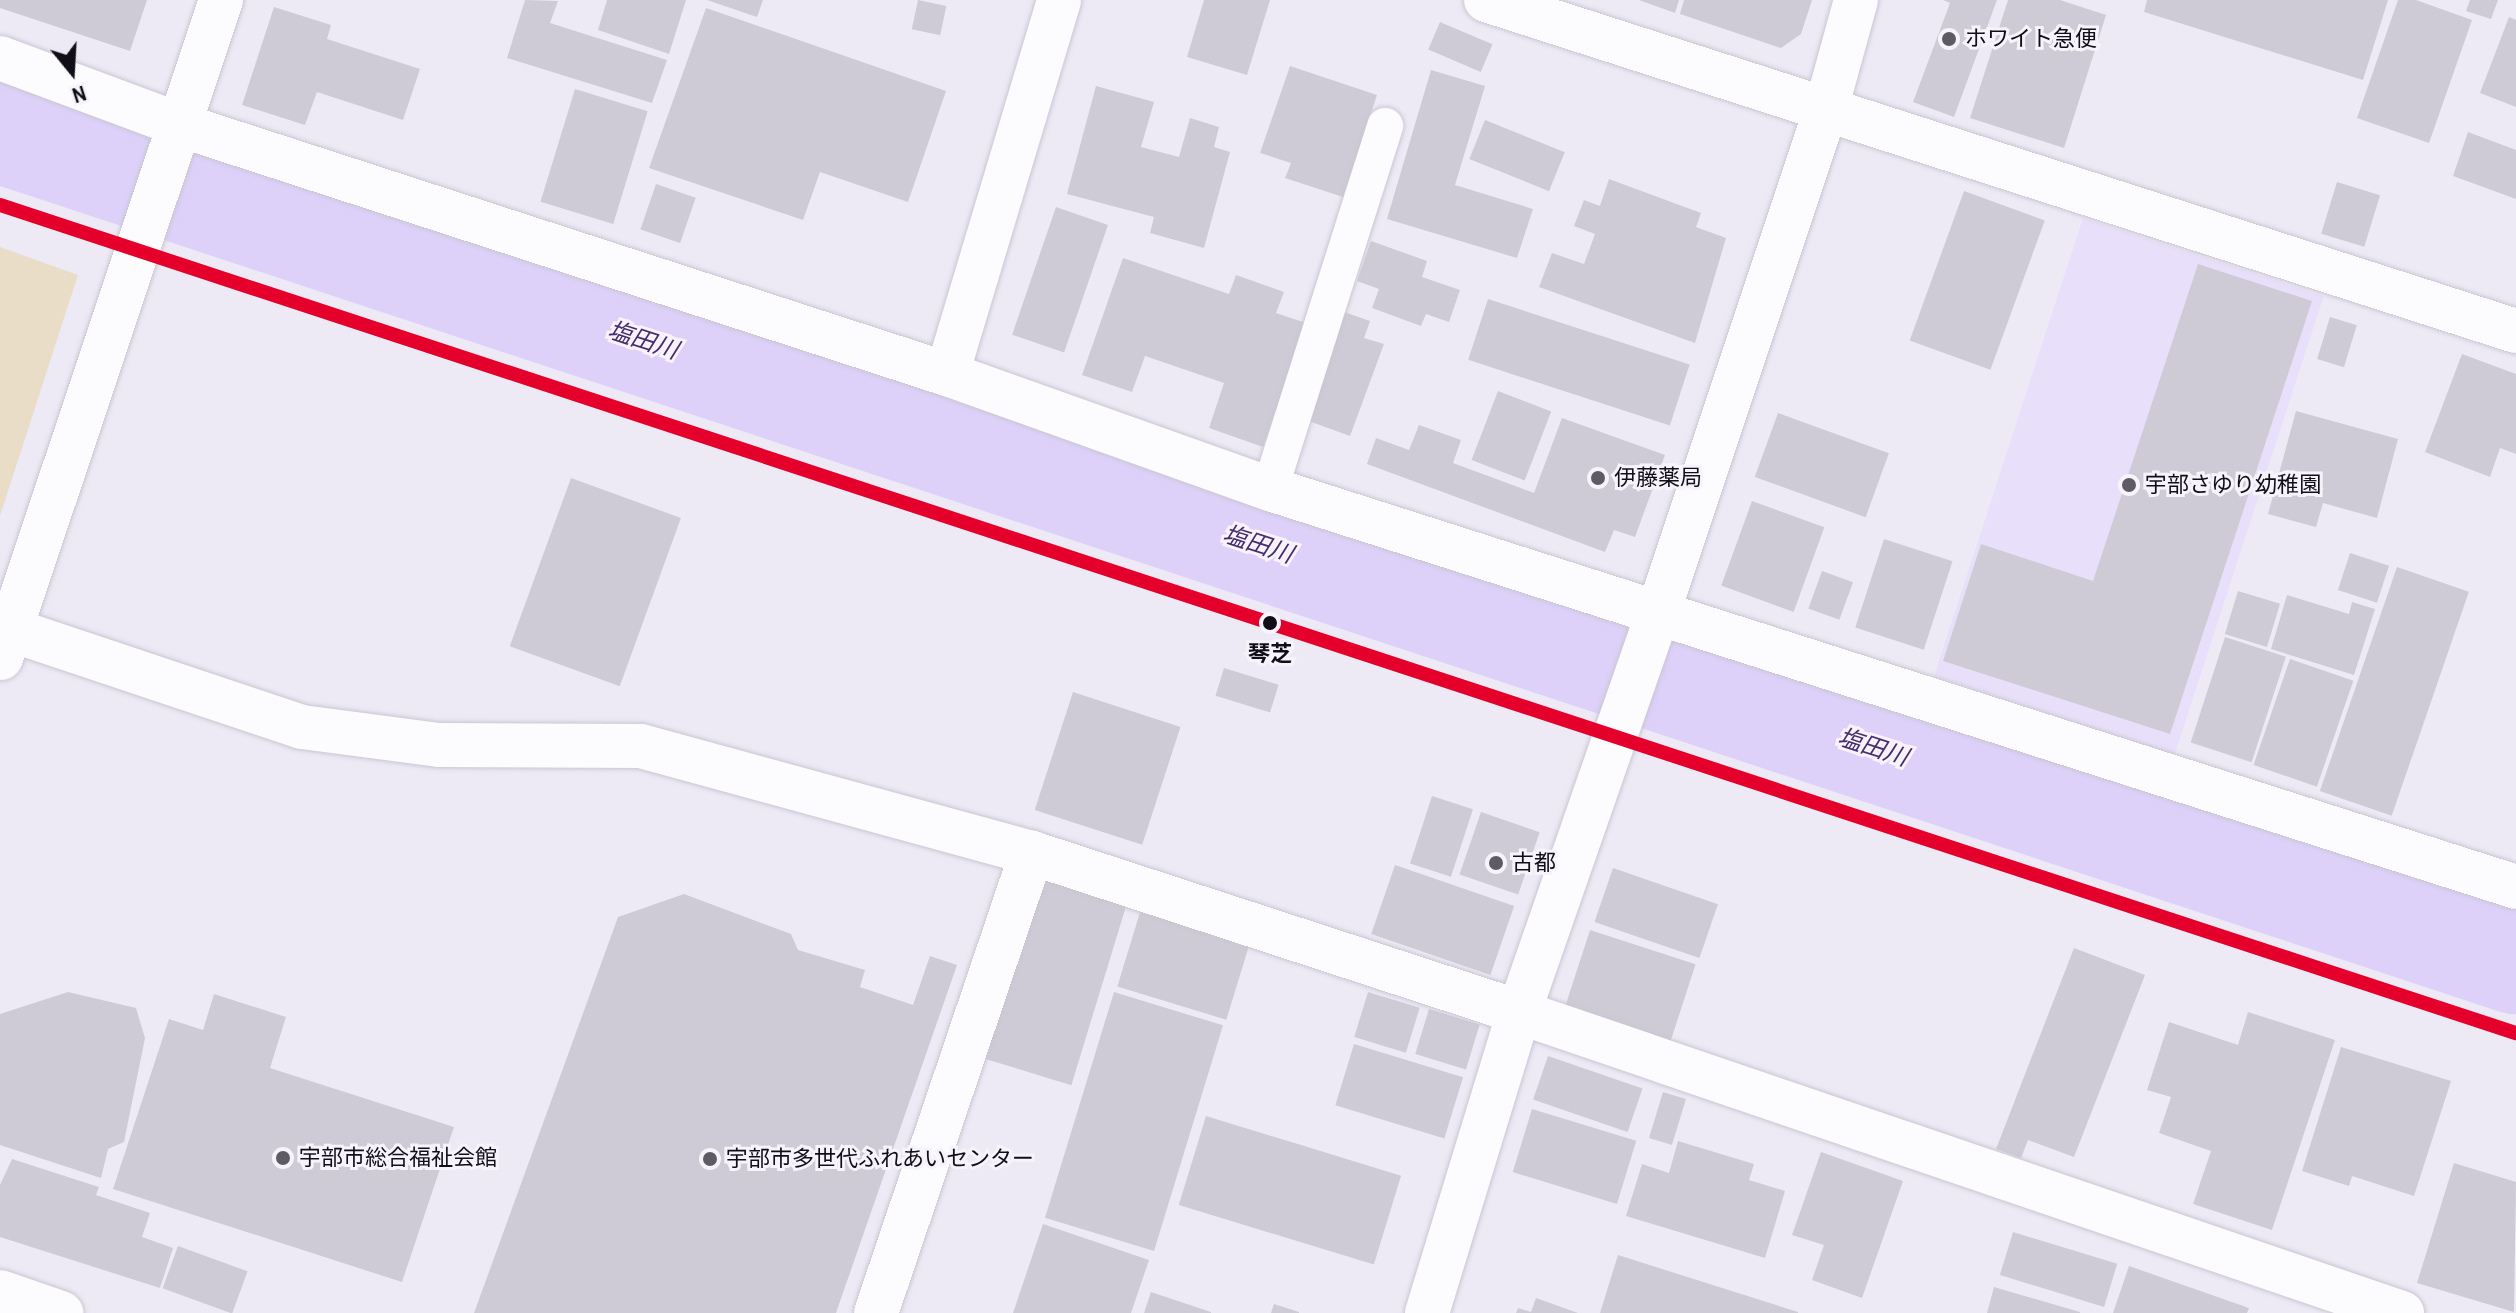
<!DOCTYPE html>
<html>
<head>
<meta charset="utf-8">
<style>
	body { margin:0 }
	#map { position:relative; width:2516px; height:1313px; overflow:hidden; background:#edeaf6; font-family:"Archivo Narrow","Noto Sans JP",sans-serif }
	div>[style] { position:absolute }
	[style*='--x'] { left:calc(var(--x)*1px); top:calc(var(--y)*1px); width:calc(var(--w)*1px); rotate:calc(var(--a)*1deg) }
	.built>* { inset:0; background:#e8e0fa; transform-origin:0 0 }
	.green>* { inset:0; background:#e9ddc8 }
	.river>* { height:110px; margin:-55px; padding:0 55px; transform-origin:55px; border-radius:55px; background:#ddd1fa }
	.building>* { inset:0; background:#cecbd6; transform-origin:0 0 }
	.roads { filter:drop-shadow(0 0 2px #cac6d2) drop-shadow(0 0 2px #cac6d2) }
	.lane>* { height:36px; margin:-18px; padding:0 18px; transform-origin:18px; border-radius:18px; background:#fcfcfe }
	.street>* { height:44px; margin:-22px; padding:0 22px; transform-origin:22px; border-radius:22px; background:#fcfcfe }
	.rail-1>* { height:14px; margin:-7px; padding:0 7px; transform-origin:7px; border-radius:7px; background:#e4002b }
	.dots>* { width:22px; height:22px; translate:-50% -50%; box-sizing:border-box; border:4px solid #f6f4fa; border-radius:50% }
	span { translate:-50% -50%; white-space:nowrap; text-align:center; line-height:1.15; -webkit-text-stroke:6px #f6f4fa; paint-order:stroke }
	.poi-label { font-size:22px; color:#110e18 }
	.left { translate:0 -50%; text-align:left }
	.stop-label { font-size:22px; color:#110e18; font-weight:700 }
	.water-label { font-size:24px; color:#462e6e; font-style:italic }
	.north { position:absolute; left:32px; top:32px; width:80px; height:80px; -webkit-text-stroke:6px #f6f4fa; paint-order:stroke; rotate:162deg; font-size:22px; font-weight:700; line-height:32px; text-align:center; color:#110e18 }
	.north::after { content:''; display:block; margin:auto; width:28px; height:36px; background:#110e18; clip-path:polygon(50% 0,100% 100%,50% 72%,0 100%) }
</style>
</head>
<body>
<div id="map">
	<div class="built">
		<div style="left:2083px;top:218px;width:253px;height:482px;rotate:18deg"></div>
	</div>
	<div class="green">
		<div style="clip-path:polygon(0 247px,78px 275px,0 516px)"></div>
	</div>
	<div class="river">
		<div style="--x:0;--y:128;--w:2650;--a:18.28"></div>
	</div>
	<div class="building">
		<div style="clip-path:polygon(0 0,147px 0,130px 51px,0 8px)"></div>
		<div style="clip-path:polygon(525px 0,558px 1px,550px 23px,667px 60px,652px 103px,507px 58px)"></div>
		<div style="clip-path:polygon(607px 0,686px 0,669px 54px,598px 30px)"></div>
		<div style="clip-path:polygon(707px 0,763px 0,757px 17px)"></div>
		<div style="left:918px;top:0;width:29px;height:30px;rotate:12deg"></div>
		<div style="clip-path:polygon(1204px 0,1270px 0,1247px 75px,1187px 57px)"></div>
		<div style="clip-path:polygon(1639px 0,1679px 0,1675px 13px)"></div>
		<div style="clip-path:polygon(1684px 0,1812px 0,1801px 34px,1781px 48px,1680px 14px)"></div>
		<div style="clip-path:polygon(1943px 0,1997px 0,1954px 117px,1913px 102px,1950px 3px)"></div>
		<div style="clip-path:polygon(2008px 0,2060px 0,2106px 15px,2064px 148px,1970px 118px)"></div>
		<div style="clip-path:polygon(2147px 0,2388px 0,2363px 80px,2144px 12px)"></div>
		<div style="clip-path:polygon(2398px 0,2416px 0,2472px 20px,2429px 143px,2357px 118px)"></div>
		<div style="clip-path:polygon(2470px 0,2498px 0,2491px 19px,2466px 11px)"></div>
		<div style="clip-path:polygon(274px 7px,331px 25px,327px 39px,420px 69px,403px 120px,317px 92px,305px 125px,242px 105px)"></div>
		<div style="clip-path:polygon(706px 8px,946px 91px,908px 202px,820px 172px,803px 220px,649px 168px)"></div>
		<div style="clip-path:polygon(2509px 17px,2516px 20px,2516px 107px,2480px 93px)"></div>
		<div style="left:1440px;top:22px;width:57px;height:30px;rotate:23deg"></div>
		<div style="clip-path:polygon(1290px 66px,1377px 95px,1343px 197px,1285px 178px,1291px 163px,1260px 153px)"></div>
		<div style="clip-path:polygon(1431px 70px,1485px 86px,1455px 185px,1533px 209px,1517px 258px,1387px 219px)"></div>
		<div style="clip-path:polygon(1096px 86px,1154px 102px,1141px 147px,1179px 157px,1190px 118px,1219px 127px,1214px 147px,1230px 152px,1204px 248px,1150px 233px,1154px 217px,1067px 194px)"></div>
		<div style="left:575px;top:89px;width:76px;height:118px;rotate:17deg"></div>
		<div style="left:1485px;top:120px;width:86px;height:42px;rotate:22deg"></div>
		<div style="clip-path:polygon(2468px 132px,2516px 150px,2516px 199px,2453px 176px)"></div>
		<div style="clip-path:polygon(1609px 179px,1701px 213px,1696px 227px,1726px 238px,1695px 343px,1539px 287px,1552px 253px,1584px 264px,1595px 234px,1574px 226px,1584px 200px,1600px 206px)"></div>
		<div style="left:2337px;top:182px;width:45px;height:54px;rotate:17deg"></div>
		<div style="left:656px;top:184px;width:42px;height:48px;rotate:19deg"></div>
		<div style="left:1964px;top:191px;width:86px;height:159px;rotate:20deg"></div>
		<div style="left:1056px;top:207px;width:55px;height:135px;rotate:19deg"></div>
		<div style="clip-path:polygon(1371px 241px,1427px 261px,1422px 277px,1460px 290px,1449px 322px,1426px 314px,1421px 326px,1372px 308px,1379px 289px,1357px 281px)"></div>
		<div style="clip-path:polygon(1123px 258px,1229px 294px,1236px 275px,1284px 292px,1276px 313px,1306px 323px,1263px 447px,1209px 428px,1224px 383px,1145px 356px,1132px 392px,1082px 375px)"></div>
		<div style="clip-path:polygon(2198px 264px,2312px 301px,2170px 734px,1943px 661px,1981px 544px,2093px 581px)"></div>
		<div style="left:1488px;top:299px;width:212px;height:64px;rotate:18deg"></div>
		<div style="clip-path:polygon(1344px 312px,1370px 321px,1364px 338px,1384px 344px,1350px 436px,1306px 420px)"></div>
		<div style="left:2330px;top:317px;width:28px;height:44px;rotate:17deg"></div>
		<div style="clip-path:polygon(2462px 354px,2516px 374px,2516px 454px,2500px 448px,2490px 477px,2425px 452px)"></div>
		<div style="left:1498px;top:391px;width:57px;height:74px;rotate:21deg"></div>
		<div style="clip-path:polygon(2296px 411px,2398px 439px,2377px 518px,2323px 503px,2316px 527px,2268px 514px)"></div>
		<div style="left:1778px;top:413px;width:118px;height:68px;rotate:20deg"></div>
		<div style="clip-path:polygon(1562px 418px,1665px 455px,1635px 537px,1614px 530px,1605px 552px,1367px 464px,1376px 438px,1409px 450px,1419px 425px,1461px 440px,1453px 463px,1534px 493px)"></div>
		<div style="left:571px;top:478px;width:117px;height:179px;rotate:20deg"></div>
		<div style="left:1752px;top:501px;width:77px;height:90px;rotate:20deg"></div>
		<div style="left:1884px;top:539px;width:72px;height:93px;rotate:18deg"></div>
		<div style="left:2350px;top:553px;width:41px;height:39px;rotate:18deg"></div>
		<div style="left:2397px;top:567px;width:76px;height:237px;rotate:19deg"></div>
		<div style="left:1822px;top:571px;width:33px;height:40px;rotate:20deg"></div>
		<div style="left:2238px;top:591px;width:44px;height:45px;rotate:17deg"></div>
		<div style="clip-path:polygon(2287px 595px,2349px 614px,2352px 602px,2375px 609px,2354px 675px,2271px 649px)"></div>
		<div style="left:2225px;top:637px;width:64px;height:111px;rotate:18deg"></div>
		<div style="left:2290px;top:659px;width:67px;height:112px;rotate:19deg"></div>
		<div style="left:1224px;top:668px;width:57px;height:29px;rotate:17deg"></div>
		<div style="left:1073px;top:692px;width:113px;height:124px;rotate:18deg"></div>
		<div style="left:1432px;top:796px;width:43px;height:71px;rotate:18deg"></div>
		<div style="left:1481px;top:812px;width:62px;height:66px;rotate:19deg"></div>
		<div style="left:1395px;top:865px;width:126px;height:73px;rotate:19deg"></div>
		<div style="left:1613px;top:868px;width:111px;height:57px;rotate:19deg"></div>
		<div style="left:1037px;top:876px;width:94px;height:190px;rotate:17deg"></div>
		<div style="clip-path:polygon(684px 894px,791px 934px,798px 950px,865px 970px,860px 987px,913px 1005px,930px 956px,957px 965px,836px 1313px,474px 1313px,618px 917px)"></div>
		<div style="left:1141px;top:909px;width:114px;height:81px;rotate:17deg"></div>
		<div style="left:1590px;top:930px;width:111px;height:81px;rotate:18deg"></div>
		<div style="clip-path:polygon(2074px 948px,2145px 975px,2074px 1157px,2028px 1140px,2021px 1158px,1996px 1149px)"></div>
		<div style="clip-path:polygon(68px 992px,136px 1008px,145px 1038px,124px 1142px,108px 1149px,101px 1178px,0 1145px,0 1014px)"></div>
		<div style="left:1114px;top:992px;width:114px;height:236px;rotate:17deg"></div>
		<div style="left:1368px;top:992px;width:54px;height:47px;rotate:17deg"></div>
		<div style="clip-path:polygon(214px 994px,286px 1017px,270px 1068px,454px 1127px,402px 1282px,113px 1189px,169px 1019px,203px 1030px)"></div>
		<div style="left:1429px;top:1009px;width:53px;height:47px;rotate:17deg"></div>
		<div style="clip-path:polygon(2248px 1012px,2335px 1040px,2272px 1230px,2193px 1204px,2211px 1151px,2159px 1133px,2171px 1097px,2147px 1090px,2169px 1022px,2238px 1045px)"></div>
		<div style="left:1354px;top:1044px;width:114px;height:64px;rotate:17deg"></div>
		<div style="clip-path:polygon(2341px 1047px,2451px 1081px,2414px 1196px,2352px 1176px,2349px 1186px,2302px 1171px)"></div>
		<div style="left:1548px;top:1056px;width:100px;height:46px;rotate:19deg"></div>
		<div style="left:1663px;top:1092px;width:24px;height:48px;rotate:17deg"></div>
		<div style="left:1532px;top:1109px;width:109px;height:66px;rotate:17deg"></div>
		<div style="left:1206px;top:1116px;width:204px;height:93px;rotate:17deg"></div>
		<div style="clip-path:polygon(1678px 1141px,1754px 1164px,1749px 1180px,1785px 1191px,1765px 1258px,1626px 1216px,1642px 1164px,1669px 1173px)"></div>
		<div style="clip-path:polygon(1821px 1152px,1903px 1181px,1862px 1298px,1812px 1280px,1824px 1245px,1792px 1235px)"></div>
		<div style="clip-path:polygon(12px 1159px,99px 1187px,96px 1195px,150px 1213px,142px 1237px,173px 1248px,160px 1288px,0 1237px,0 1185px)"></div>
		<div style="clip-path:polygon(2454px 1163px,2516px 1182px,2514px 1312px,2417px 1283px)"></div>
		<div style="clip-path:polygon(1043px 1224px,1149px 1260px,1131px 1313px,1013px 1313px)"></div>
		<div style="left:2013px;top:1232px;width:109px;height:45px;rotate:17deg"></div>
		<div style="left:178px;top:1246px;width:74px;height:45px;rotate:20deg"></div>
		<div style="clip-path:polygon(1618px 1255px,1798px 1312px,1798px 1313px,1600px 1313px)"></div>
		<div style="clip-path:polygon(2129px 1266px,2249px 1308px,2247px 1313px,2113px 1313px)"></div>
		<div style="clip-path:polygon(1994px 1287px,2080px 1312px,2080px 1313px,1987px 1313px)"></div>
		<div style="clip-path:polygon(1151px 1292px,1211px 1312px,1211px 1313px,1144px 1313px)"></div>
		<div style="clip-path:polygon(1536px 1298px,1578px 1313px,1516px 1313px,1518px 1308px,1531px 1312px)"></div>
		<div style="clip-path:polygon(1274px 1304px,1299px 1312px,1299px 1313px,1271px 1313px)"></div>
	</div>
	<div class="roads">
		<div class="lane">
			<div style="--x:1270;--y:489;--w:381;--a:-72.4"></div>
		</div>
		<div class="street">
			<div style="--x:1486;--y:0;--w:1082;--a:17.82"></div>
			<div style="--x:0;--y:58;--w:192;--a:20.4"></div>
			<div style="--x:180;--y:125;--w:806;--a:17.99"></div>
			<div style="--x:947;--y:374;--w:343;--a:19.6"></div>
			<div style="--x:1270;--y:489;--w:1308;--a:17.71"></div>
			<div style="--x:947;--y:374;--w:390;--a:-73.3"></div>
			<div style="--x:0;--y:626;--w:318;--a:18.5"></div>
			<div style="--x:302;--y:727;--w:138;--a:7.5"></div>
			<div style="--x:439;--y:745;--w:202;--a:0.3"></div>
			<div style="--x:641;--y:746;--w:405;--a:15.3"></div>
			<div style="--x:1032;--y:853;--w:512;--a:18.08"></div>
			<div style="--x:1519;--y:1012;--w:933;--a:18.82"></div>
			<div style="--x:1;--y:658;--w:694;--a:-71.51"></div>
			<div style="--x:0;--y:1292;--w:65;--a:19"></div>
			<div style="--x:876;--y:1313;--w:486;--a:-71.3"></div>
			<div style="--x:1427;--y:1313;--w:315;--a:-73"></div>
			<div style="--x:1519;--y:1012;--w:426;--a:-70.8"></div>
			<div style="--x:1659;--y:610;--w:528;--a:-71.57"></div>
			<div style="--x:1826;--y:109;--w:113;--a:-74.6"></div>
		</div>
	</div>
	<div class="rail-1">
		<div style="--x:0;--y:205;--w:2649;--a:18.22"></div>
	</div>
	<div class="dots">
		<div style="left:1949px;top:39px;background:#5e5b66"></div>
		<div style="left:1598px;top:478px;background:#5e5b66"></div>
		<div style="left:2129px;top:485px;background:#5e5b66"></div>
		<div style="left:1270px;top:623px;background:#110e18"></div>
		<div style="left:1496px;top:863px;background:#5e5b66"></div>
		<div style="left:283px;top:1158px;background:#5e5b66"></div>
		<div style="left:710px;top:1159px;background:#5e5b66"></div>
	</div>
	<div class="poi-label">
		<span class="left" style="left:1965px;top:39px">ホワイト急便</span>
		<span class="left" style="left:1614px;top:478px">伊藤薬局</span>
		<span class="left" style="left:2145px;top:485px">宇部さゆり幼稚園</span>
		<span class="left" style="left:1512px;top:863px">古都</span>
		<span class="left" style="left:299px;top:1158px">宇部市総合福祉会館</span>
		<span class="left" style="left:726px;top:1159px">宇部市多世代ふれあいセンター</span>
	</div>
	<div class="stop-label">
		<span style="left:1270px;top:654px">琴芝</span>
	</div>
	<div class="water-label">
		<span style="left:643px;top:340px;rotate:18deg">塩田川</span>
		<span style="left:1258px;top:544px;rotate:18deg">塩田川</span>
		<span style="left:1873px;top:747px;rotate:18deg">塩田川</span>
	</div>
	<div class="north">N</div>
</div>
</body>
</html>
